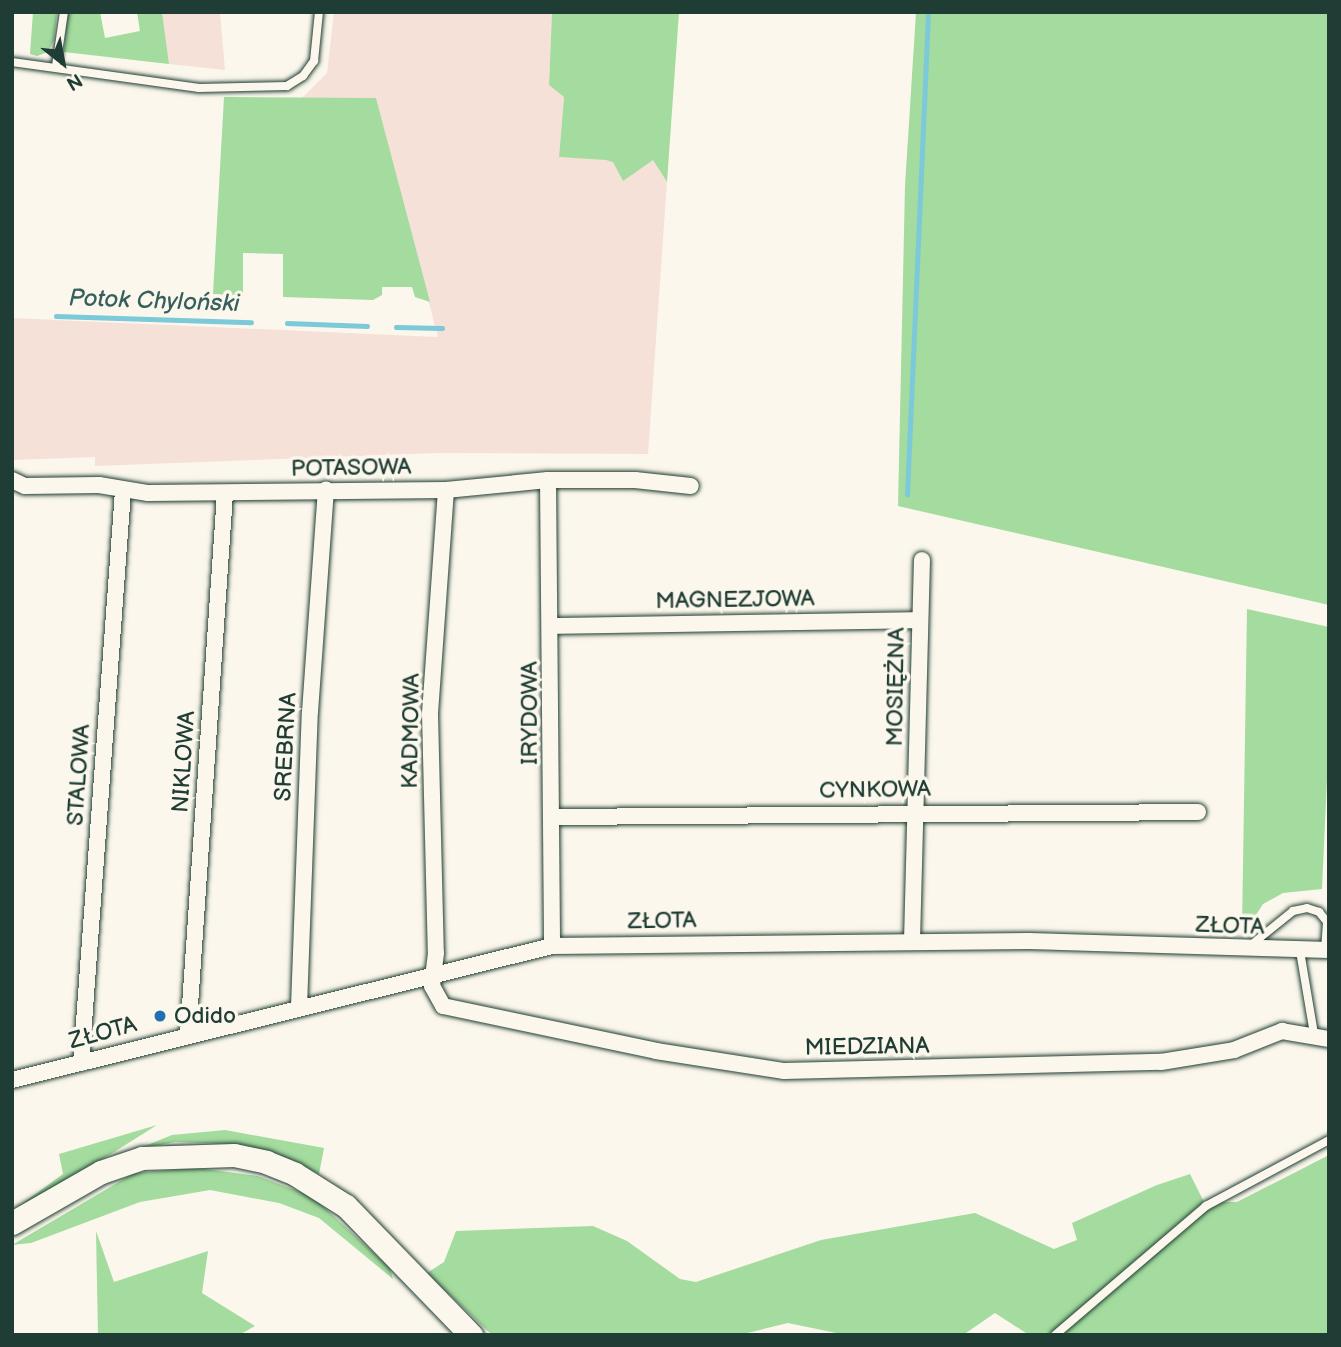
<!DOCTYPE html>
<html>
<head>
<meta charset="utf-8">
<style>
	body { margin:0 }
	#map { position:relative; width:1341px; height:1347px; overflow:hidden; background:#fbf7ec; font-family:"Balsamiq Sans",sans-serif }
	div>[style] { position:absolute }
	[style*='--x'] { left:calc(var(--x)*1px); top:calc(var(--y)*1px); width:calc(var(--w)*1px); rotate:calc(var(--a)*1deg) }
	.built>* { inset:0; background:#f6e1d9 }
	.green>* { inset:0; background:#a4db9e }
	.stream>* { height:4.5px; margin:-2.25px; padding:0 2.25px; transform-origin:2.25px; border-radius:2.25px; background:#7bc9d9 }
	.roads { filter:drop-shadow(0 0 2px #1f3d34) drop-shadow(0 0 2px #1f3d34) }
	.lane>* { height:8px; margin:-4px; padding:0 4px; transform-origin:4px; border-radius:4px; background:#fbf7ec }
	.street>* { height:16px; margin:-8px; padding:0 8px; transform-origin:8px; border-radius:8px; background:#fbf7ec }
	.secondary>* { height:23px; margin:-11.5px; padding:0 11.5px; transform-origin:11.5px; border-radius:11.5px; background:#fbf7ec }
	.dots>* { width:19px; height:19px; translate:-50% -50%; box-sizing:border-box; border:4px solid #fbf7ec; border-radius:50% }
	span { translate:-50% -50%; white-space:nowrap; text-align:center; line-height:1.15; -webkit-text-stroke:7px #fbf7ec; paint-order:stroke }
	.street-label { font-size:23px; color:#1f3d34 }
	.poi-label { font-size:23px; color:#1f3d34 }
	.left { translate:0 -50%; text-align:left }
	.water-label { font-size:24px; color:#36605d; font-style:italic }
	.frame { position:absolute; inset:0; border:14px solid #1f3d34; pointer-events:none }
	.north { position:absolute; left:28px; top:28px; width:70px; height:70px; -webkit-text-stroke:5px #fbf7ec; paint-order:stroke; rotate:149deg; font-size:19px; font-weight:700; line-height:28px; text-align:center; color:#1f3d34 }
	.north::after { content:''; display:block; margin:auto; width:24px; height:32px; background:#1f3d34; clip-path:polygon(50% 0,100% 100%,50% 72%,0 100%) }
</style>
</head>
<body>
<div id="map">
	<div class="built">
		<div style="clip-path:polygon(162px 12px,220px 12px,225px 70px,169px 64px)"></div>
		<div style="clip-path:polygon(334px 12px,552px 12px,549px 85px,564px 97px,559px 157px,653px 160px,667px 182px,648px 454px,438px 453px,95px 466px,95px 457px,12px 460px,12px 318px,438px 337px,376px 99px,302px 98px,327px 73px)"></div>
	</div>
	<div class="green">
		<div style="clip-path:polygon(33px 12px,57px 12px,54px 40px,48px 52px,37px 56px,30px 54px)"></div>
		<div style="clip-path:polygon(67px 12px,100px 12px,105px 38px,140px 31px,137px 12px,162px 12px,169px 64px,64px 52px)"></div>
		<div style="clip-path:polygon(552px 12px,679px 12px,667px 182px,653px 160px,623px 181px,613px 162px,606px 160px,559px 157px,564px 97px,549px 85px)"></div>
		<div style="clip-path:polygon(916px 12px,1329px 12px,1329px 605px,898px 506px,905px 186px)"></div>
		<div style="clip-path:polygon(224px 97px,376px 98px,430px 302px,415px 297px,412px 287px,382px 287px,382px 295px,373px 300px,283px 297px,283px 254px,243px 253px,243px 296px,213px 294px)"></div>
		<div style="clip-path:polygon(1247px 609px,1329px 627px,1329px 736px,1322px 889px,1283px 893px,1263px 904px,1247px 929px,1242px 929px)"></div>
		<div style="clip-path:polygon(157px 1125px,111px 1154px,15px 1209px,63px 1174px,59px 1154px)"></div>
		<div style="clip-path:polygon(225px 1130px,324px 1148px,319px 1174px,269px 1152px,229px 1144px,175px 1142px,135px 1150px,172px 1135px)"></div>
		<div style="clip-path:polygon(1329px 1155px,1329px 1335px,1029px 1335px,995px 1313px,963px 1335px,846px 1335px,788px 1323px,739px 1335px,492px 1335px,427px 1273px,444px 1262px,456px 1231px,593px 1226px,627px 1241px,680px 1279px,696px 1282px,821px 1240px,975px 1213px,1054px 1249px,1077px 1240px,1072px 1223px,1157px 1185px,1190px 1174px,1204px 1202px,1237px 1202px)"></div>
		<div style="clip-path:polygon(197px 1168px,258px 1176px,313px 1197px,390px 1268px,393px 1279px,319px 1218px,279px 1203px,210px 1190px,140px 1202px,31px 1243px,12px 1245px,134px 1173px)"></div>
		<div style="clip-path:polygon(96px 1231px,114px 1282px,208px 1251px,202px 1293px,255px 1326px,239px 1335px,98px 1335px)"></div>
	</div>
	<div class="stream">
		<div style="--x:56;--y:316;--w:195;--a:1.8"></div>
		<div style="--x:287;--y:323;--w:80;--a:2.1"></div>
		<div style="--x:396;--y:327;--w:46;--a:1.2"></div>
		<div style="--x:907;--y:495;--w:483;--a:-87.5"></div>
	</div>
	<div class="roads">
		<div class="lane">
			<div style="--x:12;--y:62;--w:189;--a:7.9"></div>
			<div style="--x:199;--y:88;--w:88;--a:-1.3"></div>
			<div style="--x:287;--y:86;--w:19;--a:-32"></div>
			<div style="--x:303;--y:76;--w:19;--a:-54"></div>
			<div style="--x:314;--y:61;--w:49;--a:-84.2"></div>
			<div style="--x:56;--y:66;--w:55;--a:-81.6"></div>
			<div style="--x:1251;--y:945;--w:54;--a:-39"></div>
			<div style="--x:1293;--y:911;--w:14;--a:-12"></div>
			<div style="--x:1307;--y:908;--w:13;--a:18"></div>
			<div style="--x:1319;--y:912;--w:13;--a:51"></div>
			<div style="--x:1327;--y:922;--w:29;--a:94"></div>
			<div style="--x:1300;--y:951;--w:84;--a:80.4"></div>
			<div style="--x:1055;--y:1335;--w:199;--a:-40.5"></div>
			<div style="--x:1206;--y:1206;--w:140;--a:-28.2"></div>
		</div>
		<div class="street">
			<div style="--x:12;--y:480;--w:14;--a:25"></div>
			<div style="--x:25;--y:486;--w:74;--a:-0.8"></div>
			<div style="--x:99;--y:485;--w:50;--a:9.3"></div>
			<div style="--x:148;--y:493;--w:298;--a:-0.6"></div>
			<div style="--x:446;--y:490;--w:102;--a:-5.6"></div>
			<div style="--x:548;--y:480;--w:87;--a:0"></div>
			<div style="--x:635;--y:480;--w:56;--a:6.1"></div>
			<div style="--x:548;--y:480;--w:466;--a:89.5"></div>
			<div style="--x:446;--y:490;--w:225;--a:94.1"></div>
			<div style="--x:430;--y:714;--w:239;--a:88.6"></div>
			<div style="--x:436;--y:953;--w:33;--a:97"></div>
			<div style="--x:432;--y:986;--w:23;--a:61"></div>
			<div style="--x:443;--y:1006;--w:218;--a:11.9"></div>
			<div style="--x:656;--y:1051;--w:130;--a:8.9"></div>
			<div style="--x:784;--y:1071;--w:377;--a:-1.4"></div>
			<div style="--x:1161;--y:1062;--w:74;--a:-9.3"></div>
			<div style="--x:1234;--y:1050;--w:52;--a:-21.6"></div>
			<div style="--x:1282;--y:1031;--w:48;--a:9.7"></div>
			<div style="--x:552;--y:626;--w:368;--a:-0.9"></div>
			<div style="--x:554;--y:817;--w:644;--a:-0.44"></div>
			<div style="--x:912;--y:941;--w:381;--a:-88.5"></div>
			<div style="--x:299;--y:1007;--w:295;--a:-87.9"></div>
			<div style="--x:310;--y:712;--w:223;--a:-85.9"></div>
			<div style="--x:188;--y:1035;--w:543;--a:-86.09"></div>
			<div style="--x:81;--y:1063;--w:574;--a:-85.8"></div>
			<div style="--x:12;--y:1080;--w:556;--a:-13.94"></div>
			<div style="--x:552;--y:946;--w:477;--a:-0.6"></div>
			<div style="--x:1029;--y:941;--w:300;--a:1.7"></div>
		</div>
		<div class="secondary">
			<div style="--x:12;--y:1223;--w:103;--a:-29.8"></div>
			<div style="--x:101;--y:1172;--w:43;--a:-18.9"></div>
			<div style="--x:142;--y:1158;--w:92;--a:-1.9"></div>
			<div style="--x:234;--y:1155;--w:33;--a:12"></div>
			<div style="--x:266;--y:1162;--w:31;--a:22"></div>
			<div style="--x:295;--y:1174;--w:60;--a:32.1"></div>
			<div style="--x:346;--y:1206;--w:180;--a:45.9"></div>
		</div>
	</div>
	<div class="dots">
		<div style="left:160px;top:1016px;background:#1f6fb2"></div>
	</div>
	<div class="street-label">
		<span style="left:351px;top:468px;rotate:-1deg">POTASOWA</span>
		<span style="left:735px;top:600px;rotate:-1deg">MAGNEZJOWA</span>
		<span style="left:896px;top:687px;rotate:-89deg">MOSIĘŻNA</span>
		<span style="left:530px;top:713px;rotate:-90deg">IRYDOWA</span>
		<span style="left:411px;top:731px;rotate:-89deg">KADMOWA</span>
		<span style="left:286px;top:747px;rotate:-87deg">SREBRNA</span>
		<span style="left:184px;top:762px;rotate:-86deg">NIKLOWA</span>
		<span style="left:79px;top:775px;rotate:-86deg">STALOWA</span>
		<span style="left:875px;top:790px;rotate:-1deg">CYNKOWA</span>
		<span style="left:662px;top:921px;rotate:-1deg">ZŁOTA</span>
		<span style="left:1230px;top:926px;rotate:2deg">ZŁOTA</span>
		<span style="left:103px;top:1033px;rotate:-15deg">ZŁOTA</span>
		<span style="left:867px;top:1047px;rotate:-1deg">MIEDZIANA</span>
	</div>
	<div class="poi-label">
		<span class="left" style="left:174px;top:1016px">Odido</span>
	</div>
	<div class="water-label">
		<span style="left:154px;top:301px;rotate:2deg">Potok Chyloński</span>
	</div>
	<div class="frame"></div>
	<div class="north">N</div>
</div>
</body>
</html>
